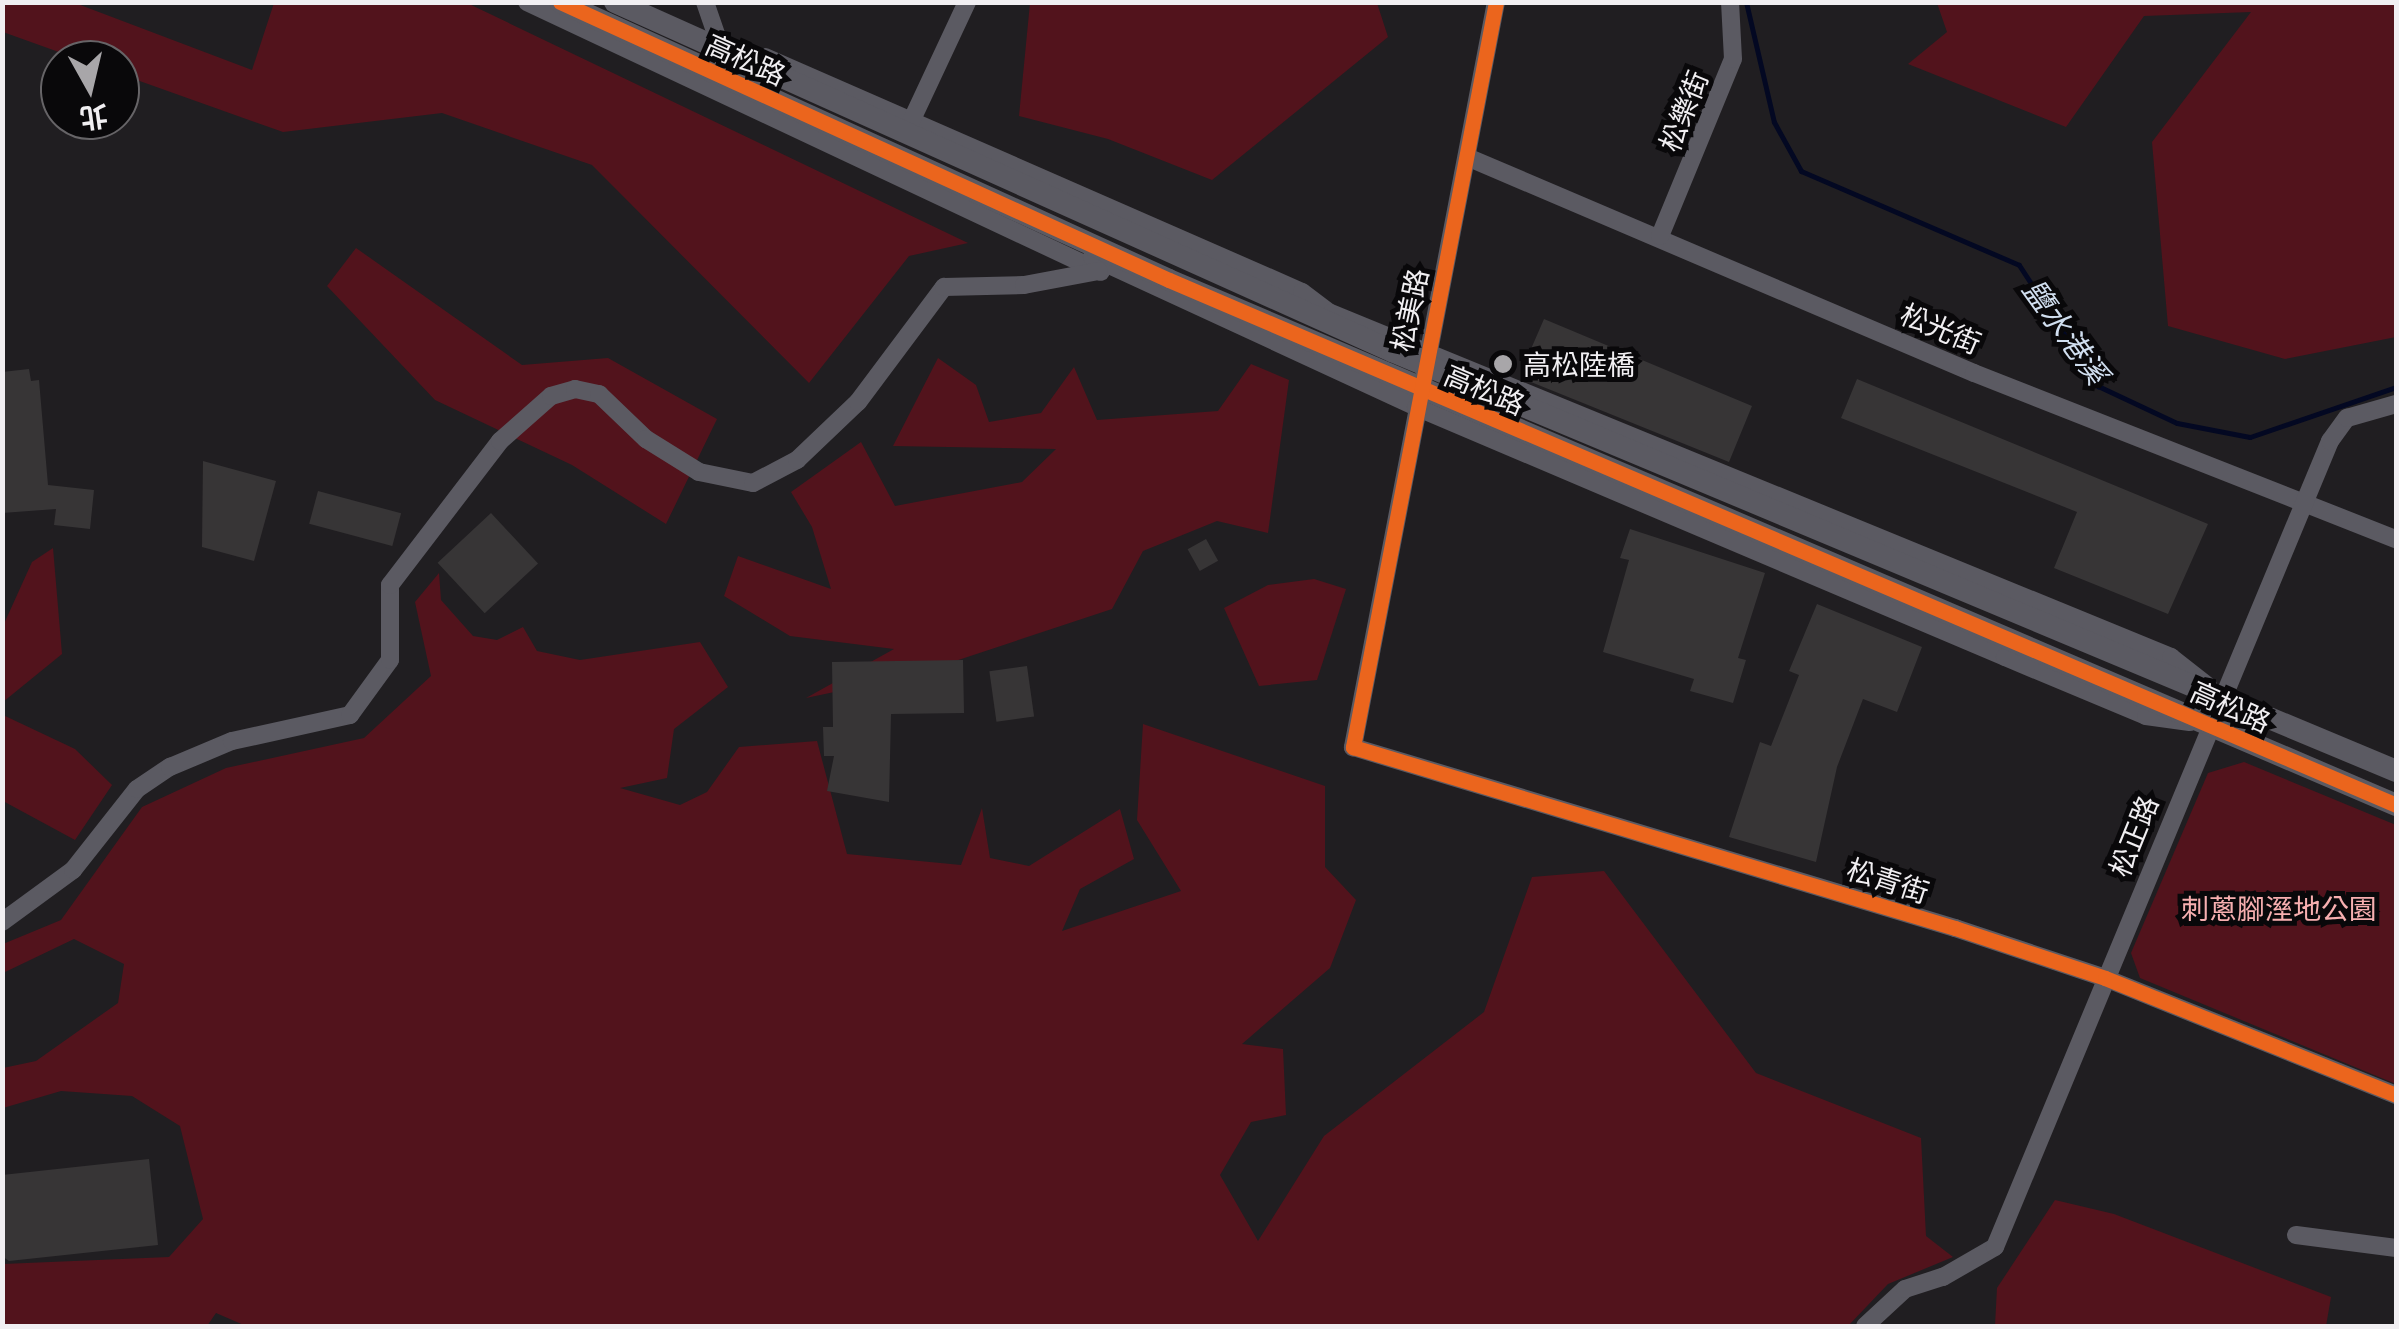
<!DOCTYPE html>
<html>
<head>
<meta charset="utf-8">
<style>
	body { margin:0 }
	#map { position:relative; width:2399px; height:1329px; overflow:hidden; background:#201e21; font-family:"Exo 2","Noto Sans TC",sans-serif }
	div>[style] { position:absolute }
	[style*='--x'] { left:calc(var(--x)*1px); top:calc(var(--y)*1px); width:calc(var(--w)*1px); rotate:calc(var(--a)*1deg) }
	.green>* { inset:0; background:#52131c }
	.stream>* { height:5px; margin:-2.5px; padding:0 2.5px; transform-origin:2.5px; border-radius:2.5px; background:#030822 }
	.building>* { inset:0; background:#373536; transform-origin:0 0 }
	.minor>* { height:18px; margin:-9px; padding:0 9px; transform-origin:9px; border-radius:9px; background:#5b5a62 }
	.tertiary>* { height:22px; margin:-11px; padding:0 11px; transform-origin:11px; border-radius:11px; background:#5b5a62 }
	.cycleway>* { height:15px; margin:-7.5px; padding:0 7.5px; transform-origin:7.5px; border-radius:7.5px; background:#eb651d }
	.dots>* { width:28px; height:28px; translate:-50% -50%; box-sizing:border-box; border:5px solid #09080a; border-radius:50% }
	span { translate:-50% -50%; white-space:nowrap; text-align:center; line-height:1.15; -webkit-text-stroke:10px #09080a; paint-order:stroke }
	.street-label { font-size:28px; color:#f1eff2 }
	.poi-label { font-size:28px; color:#f1eff2 }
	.left { translate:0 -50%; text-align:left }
	.park-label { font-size:28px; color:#f7afb0 }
	.water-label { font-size:30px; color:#d0deef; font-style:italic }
	.frame { position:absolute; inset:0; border:5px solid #f1eff2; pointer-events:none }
	.north { position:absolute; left:40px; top:40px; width:100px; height:100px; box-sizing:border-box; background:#09080a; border:2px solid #666467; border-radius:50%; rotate:172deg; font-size:28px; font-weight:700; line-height:40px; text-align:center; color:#f1eff2 }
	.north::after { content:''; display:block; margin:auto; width:35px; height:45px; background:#a8a6a9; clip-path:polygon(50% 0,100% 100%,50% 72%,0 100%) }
</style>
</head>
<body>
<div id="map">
	<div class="green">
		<div style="clip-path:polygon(3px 2px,75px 3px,252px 70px,274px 3px,467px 3px,968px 243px,909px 256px,809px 383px,592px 165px,442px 113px,283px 132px,120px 74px,120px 60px,81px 60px,3px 32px)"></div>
		<div style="clip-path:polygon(1030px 3px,1377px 3px,1388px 37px,1212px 180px,1108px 139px,1019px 116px)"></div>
		<div style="clip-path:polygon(1937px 3px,2396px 3px,2396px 337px,2285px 359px,2168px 326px,2152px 142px,2251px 12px,2144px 16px,2066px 127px,1908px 64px,1947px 32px)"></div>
		<div style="clip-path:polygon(356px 248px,522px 365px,608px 358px,717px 419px,666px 524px,572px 465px,435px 400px,327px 286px)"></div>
		<div style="clip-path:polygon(938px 358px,976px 385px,989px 422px,1041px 413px,1074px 367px,1097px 420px,1218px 411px,1251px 364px,1289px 380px,1268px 533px,1217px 521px,1143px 551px,1112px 609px,910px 676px,806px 698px,894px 649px,790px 636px,724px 596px,738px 556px,831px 589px,812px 527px,791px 492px,861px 442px,895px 506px,1022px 482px,1056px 449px,893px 446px)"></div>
		<div style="clip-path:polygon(53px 548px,62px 654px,3px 702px,3px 626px,32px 562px)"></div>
		<div style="clip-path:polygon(439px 573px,441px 600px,473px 636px,497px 640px,523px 627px,537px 651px,580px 660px,700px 642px,728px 687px,674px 729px,667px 778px,620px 788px,680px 805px,707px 792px,739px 747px,817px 741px,847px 854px,961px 865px,982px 808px,990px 858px,1029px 866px,1120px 809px,1134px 859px,1080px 889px,1062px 931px,1181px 891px,1137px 820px,1143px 724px,1325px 786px,1325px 867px,1356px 900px,1330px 968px,1242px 1044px,1283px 1049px,1286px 1115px,1251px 1122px,1220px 1175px,1258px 1241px,1324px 1136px,1484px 1012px,1532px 877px,1604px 871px,1756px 1073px,1921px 1138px,1926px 1236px,1953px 1257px,1888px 1284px,1848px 1326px,246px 1326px,216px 1313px,207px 1326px,3px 1326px,3px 1264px,169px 1257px,203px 1219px,180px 1126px,132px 1096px,61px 1091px,3px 1108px,3px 1068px,36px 1061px,118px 1003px,124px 964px,74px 939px,3px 973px,3px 944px,61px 920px,142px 807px,226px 768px,364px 738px,431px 676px,415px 602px)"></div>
		<div style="clip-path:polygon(1314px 579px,1346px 589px,1317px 680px,1259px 686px,1224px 608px,1268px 585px)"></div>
		<div style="clip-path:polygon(3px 715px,75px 749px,112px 785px,75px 840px,3px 801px)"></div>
		<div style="clip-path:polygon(2244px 762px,2396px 825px,2396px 1084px,2140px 978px,2131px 953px,2208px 773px)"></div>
		<div style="clip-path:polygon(2055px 1200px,2114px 1214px,2331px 1297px,2326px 1326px,1995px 1326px,1997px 1288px)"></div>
	</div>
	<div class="stream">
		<div style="--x:1746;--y:2;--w:123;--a:76.9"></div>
		<div style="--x:1774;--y:122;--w:56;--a:61.1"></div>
		<div style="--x:1801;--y:171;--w:237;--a:23.3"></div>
		<div style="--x:2019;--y:265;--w:145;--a:56.9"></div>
		<div style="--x:2098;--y:386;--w:87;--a:25.1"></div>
		<div style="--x:2177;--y:423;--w:74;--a:10.9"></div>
		<div style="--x:2250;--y:437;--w:154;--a:-18.9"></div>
	</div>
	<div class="building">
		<div style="clip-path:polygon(1544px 319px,1752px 406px,1729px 462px,1531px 382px,1536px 370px,1524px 365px)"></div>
		<div style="clip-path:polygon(29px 369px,31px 381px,39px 380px,48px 485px,94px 490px,90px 529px,54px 525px,56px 509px,2px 513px,2px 372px)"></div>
		<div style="clip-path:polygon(1857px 379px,2208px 524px,2168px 614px,2054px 568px,2077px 512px,1841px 418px)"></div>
		<div style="clip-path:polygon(203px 461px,276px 481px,254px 561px,202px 547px)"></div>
		<div style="left:318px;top:491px;width:86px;height:34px;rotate:15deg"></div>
		<div style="left:491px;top:513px;width:69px;height:73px;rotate:47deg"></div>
		<div style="clip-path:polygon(1630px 529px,1765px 573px,1738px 658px,1746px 660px,1733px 703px,1690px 691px,1694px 679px,1603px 652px,1629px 560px,1620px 558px)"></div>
		<div style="left:1206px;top:539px;width:25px;height:21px;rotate:61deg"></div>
		<div style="clip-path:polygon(1817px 604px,1922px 647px,1897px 712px,1863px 699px,1837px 767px,1816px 862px,1729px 837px,1760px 742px,1771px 746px,1799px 675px,1789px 671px)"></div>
		<div style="clip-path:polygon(963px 660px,964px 713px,891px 714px,889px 802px,827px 791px,834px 756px,824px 756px,823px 727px,833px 727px,832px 662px)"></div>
		<div style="left:1027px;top:666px;width:51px;height:38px;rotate:82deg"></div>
		<div style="clip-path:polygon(149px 1159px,158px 1245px,9px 1261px,2px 1256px,2px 1175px)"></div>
	</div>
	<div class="minor">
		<div style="--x:527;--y:2;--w:634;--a:25.19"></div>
		<div style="--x:705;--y:2;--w:37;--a:71"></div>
		<div style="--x:717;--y:37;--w:18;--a:103"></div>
		<div style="--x:1496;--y:2;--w:759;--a:100.87"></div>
		<div style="--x:1353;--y:747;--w:629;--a:16.73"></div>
		<div style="--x:1955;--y:928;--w:158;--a:18.4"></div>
		<div style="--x:2105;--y:978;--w:314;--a:21.9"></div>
		<div style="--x:765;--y:57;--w:586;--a:23.63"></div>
		<div style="--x:1302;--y:292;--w:34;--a:37"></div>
		<div style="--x:908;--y:128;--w:139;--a:-64.9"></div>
		<div style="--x:1467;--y:157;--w:551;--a:23.08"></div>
		<div style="--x:1974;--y:373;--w:453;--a:21.5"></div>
		<div style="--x:1660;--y:236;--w:191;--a:-67.6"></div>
		<div style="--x:1733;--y:59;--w:57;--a:-93"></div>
		<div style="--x:1092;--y:257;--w:357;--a:24.8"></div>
		<div style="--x:1416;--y:407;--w:640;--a:23"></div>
		<div style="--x:2005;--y:657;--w:153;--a:22.7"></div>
		<div style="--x:2146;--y:716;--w:44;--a:7.8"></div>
		<div style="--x:1331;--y:313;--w:908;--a:22.27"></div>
		<div style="--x:2171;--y:657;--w:47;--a:38.1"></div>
		<div style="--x:2;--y:922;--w:88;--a:-36.2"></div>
		<div style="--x:73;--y:870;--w:103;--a:-51.7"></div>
		<div style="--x:137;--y:789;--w:40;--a:-34"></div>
		<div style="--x:170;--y:767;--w:67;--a:-22.8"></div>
		<div style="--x:232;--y:741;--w:121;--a:-12.4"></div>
		<div style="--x:350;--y:715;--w:68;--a:-54"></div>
		<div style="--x:390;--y:660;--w:75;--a:-90"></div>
		<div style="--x:390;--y:585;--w:181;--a:-52.6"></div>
		<div style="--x:500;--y:441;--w:68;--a:-41.4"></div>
		<div style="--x:551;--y:396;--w:25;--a:-16"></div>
		<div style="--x:575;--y:389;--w:25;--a:12"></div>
		<div style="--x:599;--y:394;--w:65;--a:43.8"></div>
		<div style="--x:646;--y:439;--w:62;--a:31.9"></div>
		<div style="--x:699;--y:472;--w:55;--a:11.5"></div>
		<div style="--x:753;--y:483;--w:50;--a:-27.6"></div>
		<div style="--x:797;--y:460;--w:84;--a:-43.6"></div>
		<div style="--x:858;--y:402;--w:144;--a:-53.2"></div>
		<div style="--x:944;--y:287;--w:80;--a:-1.4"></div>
		<div style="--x:1024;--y:285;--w:76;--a:-10.6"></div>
		<div style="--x:2296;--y:1235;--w:101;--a:7.4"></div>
		<div style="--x:1865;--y:1326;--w:54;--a:-42.8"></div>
		<div style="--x:1905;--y:1289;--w:40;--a:-18"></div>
		<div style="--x:1943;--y:1277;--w:60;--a:-30"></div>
		<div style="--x:1995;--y:1247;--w:873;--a:-67.43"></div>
		<div style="--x:2330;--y:441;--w:29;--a:-54"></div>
		<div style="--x:2347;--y:418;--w:51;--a:-15.9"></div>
	</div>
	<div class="tertiary">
		<div style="--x:560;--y:2;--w:669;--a:24.54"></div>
		<div style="--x:1169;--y:280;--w:1335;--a:23.16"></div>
		<div style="--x:615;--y:2;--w:852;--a:24.19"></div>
		<div style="--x:1392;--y:351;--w:1088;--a:22.7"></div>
	</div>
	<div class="cycleway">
		<div style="--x:560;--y:2;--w:669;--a:24.54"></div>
		<div style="--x:1169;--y:280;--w:1335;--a:23.16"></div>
		<div style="--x:1496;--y:2;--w:759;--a:100.87"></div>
		<div style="--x:1353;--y:747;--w:629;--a:16.73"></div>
		<div style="--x:1955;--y:928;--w:158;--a:18.4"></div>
		<div style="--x:2105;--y:978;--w:314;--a:21.9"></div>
	</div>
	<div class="dots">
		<div style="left:1503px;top:364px;background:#a8a6a9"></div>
	</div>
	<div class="street-label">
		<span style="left:746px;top:59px;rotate:24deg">高松路</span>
		<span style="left:1683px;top:111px;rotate:-68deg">松樂街</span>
		<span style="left:1409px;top:310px;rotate:-78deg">松美路</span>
		<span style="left:1941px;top:328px;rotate:23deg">松光街</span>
		<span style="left:1485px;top:389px;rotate:23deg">高松路</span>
		<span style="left:2231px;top:706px;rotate:24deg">高松路</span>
		<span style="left:2133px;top:836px;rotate:-68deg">松正路</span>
		<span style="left:1888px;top:880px;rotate:18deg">松青街</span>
	</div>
	<div class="poi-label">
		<span class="left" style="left:1523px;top:364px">高松陸橋</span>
	</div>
	<div class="park-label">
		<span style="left:2279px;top:908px">刺蔥腳溼地公園</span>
	</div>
	<div class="water-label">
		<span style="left:2066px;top:331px;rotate:54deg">鹽水港溪</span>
	</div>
	<div class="frame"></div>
	<div class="north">北</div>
</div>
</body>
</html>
